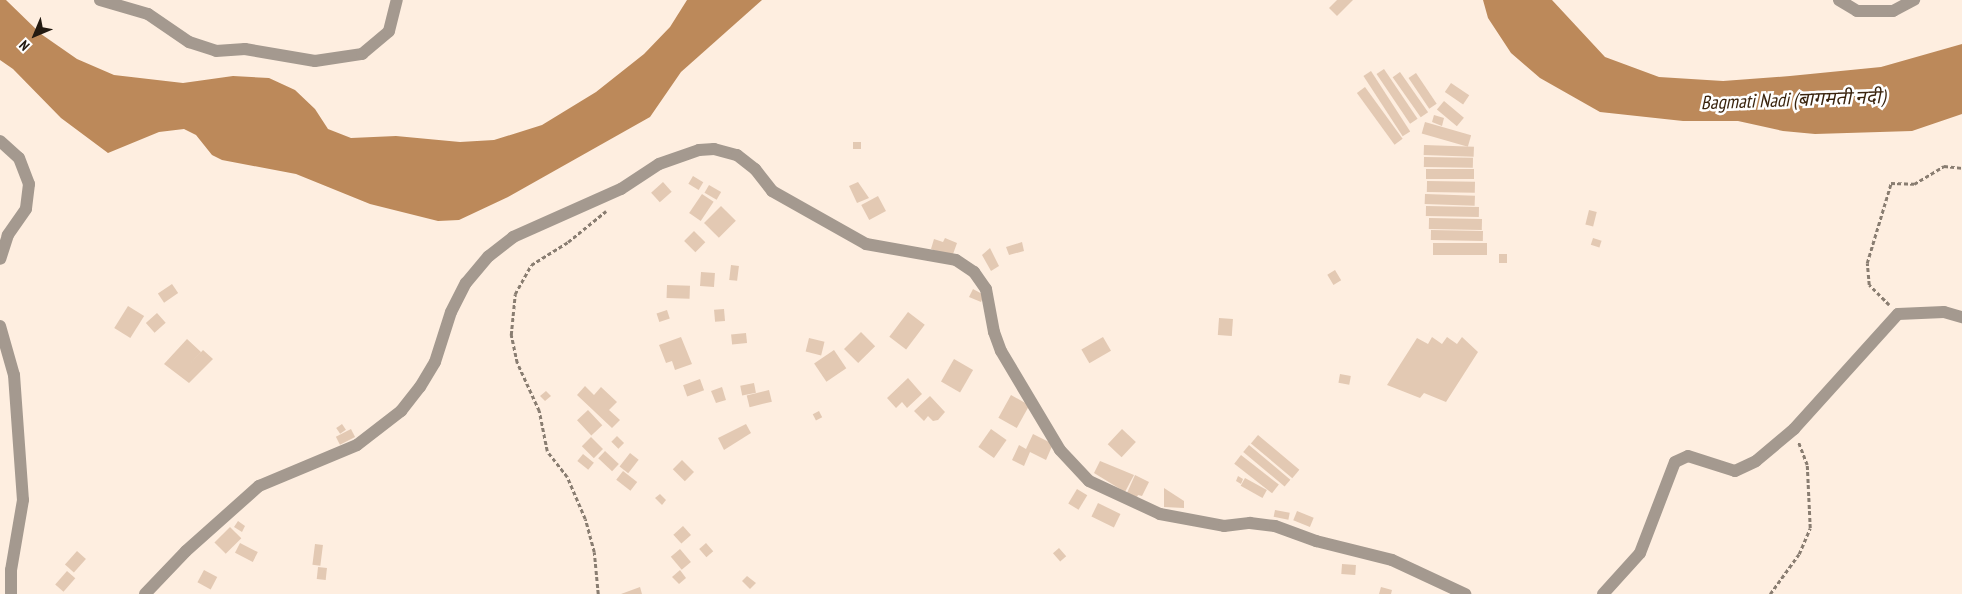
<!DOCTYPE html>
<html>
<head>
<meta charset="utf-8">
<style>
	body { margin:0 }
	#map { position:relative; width:1962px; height:594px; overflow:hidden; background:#feeee0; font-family:"PT Sans Narrow","Noto Sans Devanagari",sans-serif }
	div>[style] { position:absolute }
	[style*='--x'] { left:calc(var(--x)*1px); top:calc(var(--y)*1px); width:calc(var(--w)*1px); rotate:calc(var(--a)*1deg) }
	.water>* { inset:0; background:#bc895a }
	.building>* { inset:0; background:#e3c9b3; transform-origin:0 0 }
	.path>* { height:2.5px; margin-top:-1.25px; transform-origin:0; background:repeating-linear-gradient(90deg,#897d71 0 4px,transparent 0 6.5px) }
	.minor>* { height:12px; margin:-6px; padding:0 6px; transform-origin:6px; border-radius:6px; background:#a4998f }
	span { translate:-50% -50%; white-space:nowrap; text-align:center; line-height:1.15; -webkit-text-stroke:5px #fff; paint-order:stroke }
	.water-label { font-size:19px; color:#3a240e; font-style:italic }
	.north { position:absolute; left:10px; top:10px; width:50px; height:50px; -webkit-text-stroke:4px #fff; paint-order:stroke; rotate:225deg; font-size:14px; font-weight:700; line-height:20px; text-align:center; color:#231a11 }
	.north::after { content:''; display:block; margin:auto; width:18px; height:22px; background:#231a11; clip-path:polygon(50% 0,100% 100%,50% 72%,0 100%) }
</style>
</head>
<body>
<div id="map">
	<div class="water">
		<div style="clip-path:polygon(0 0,6px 0,41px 34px,77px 59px,114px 75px,183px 83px,233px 76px,269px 78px,295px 90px,315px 109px,328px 129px,351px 138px,396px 136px,460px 142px,494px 140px,542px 125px,596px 92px,644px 54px,670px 27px,687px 0,762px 0,681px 72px,650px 117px,508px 197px,459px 220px,438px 221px,370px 204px,296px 174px,222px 160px,212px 155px,196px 135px,184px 129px,159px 132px,108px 153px,61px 118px,13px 69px,0 60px)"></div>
		<div style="clip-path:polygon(1483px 0,1552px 0,1605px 57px,1659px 77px,1723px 81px,1790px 76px,1881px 67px,1962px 44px,1962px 114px,1912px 131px,1815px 134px,1783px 131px,1738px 121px,1683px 121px,1600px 112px,1540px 78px,1511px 53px,1488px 18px)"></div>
	</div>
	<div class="building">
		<div style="clip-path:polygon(1337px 0,1353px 0,1337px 16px,1329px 8px)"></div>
		<div style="left:1384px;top:69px;width:60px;height:9px;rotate:56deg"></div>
		<div style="left:1371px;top:71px;width:72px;height:9px;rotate:57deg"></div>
		<div style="left:1400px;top:72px;width:49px;height:9px;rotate:55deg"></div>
		<div style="left:1416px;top:73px;width:37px;height:9px;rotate:56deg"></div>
		<div style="left:1451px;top:83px;width:22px;height:11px;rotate:34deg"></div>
		<div style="left:1365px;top:87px;width:64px;height:10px;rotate:54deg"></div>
		<div style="left:1444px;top:101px;width:26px;height:11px;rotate:40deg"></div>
		<div style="clip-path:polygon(1434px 115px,1444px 118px,1442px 126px,1432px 122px)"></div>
		<div style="left:1425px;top:122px;width:48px;height:12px;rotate:16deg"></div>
		<div style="left:853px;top:142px;width:8px;height:7px"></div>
		<div style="left:1424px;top:145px;width:50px;height:10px;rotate:2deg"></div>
		<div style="left:1424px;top:157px;width:49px;height:10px;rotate:1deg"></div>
		<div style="left:1426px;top:169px;width:48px;height:10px"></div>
		<div style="left:693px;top:176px;width:12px;height:9px;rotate:31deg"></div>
		<div style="left:1427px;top:181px;width:48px;height:11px;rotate:1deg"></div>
		<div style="left:663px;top:182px;width:13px;height:16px;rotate:48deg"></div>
		<div style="clip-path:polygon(858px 182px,869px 198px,857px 203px,849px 186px)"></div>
		<div style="left:709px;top:185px;width:14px;height:9px;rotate:30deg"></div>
		<div style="left:702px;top:194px;width:14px;height:23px;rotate:34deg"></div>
		<div style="left:1425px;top:194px;width:50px;height:10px;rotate:2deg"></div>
		<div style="left:878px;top:196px;width:17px;height:19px;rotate:62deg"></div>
		<div style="left:721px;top:206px;width:21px;height:24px;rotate:45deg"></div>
		<div style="left:1426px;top:206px;width:53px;height:10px;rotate:1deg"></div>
		<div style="left:1589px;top:210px;width:8px;height:15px;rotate:14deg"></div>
		<div style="left:1429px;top:218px;width:53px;height:11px;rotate:1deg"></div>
		<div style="left:1431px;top:230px;width:52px;height:10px;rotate:1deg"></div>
		<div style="left:694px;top:231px;width:16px;height:14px;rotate:45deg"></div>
		<div style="clip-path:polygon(945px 238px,957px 243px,952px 257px,931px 249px,934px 239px,943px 242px)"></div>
		<div style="left:1593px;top:238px;width:9px;height:7px;rotate:18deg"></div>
		<div style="clip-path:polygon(1022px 242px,1024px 251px,1009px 255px,1006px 247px)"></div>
		<div style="left:1433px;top:243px;width:54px;height:12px"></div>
		<div style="clip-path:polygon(990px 248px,999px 266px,991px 271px,982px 255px)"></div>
		<div style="left:1499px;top:254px;width:8px;height:9px"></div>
		<div style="left:731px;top:265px;width:8px;height:15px;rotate:7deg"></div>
		<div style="left:1335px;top:270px;width:12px;height:9px;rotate:59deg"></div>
		<div style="left:701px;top:272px;width:14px;height:14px;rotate:4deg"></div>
		<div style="left:172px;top:284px;width:11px;height:17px;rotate:56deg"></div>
		<div style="left:667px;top:285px;width:23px;height:13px;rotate:2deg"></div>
		<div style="clip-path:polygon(973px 289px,984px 295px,981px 302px,969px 297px)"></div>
		<div style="left:128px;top:306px;width:19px;height:26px;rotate:32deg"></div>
		<div style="left:724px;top:309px;width:12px;height:10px;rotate:85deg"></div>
		<div style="left:667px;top:310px;width:9px;height:11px;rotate:72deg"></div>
		<div style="left:908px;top:312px;width:21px;height:31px;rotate:37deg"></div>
		<div style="left:157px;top:313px;width:13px;height:15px;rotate:48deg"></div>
		<div style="left:1219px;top:318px;width:14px;height:17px;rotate:4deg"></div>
		<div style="left:861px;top:332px;width:20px;height:24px;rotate:45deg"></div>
		<div style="left:746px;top:333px;width:10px;height:15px;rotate:84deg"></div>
		<div style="clip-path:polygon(681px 337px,692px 364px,675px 370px,672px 361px,666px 363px,659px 345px)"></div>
		<div style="left:1103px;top:337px;width:16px;height:25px;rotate:60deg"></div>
		<div style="clip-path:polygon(1432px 337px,1442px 344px,1447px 337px,1457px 344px,1462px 337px,1478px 352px,1446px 402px,1424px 393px,1420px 398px,1387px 385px,1417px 338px,1428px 344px)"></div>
		<div style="left:809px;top:338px;width:16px;height:14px;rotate:14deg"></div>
		<div style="clip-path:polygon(187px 339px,201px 352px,183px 371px,203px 350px,213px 359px,189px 383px,164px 364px)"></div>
		<div style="left:834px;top:350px;width:22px;height:24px;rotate:56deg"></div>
		<div style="left:954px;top:359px;width:22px;height:26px;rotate:30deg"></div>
		<div style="left:1340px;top:374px;width:11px;height:9px;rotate:10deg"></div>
		<div style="clip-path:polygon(908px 378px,922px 394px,907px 408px,902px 402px,896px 408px,887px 398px)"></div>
		<div style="left:700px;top:379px;width:12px;height:18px;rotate:70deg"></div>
		<div style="left:754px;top:383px;width:10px;height:14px;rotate:79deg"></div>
		<div style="clip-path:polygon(585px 386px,594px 395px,601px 387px,617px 402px,609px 410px,620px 420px,612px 428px,577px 395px)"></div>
		<div style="clip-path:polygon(722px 387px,726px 400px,716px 403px,711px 391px)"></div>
		<div style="left:769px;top:390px;width:12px;height:23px;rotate:76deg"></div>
		<div style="clip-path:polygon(546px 391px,551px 396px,545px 401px,540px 396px)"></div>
		<div style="left:1011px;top:395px;width:21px;height:26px;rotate:29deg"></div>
		<div style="clip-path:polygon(930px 396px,945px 412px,938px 420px,933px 421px,928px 416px,924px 421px,914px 411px)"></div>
		<div style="left:588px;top:410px;width:21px;height:15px;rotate:47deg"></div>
		<div style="left:819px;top:411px;width:7px;height:7px;rotate:63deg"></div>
		<div style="left:342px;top:424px;width:7px;height:7px;rotate:56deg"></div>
		<div style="clip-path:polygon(746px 424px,751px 433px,724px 450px,718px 438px)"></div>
		<div style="left:351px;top:429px;width:9px;height:17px;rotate:63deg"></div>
		<div style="left:991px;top:429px;width:19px;height:22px;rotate:35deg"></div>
		<div style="left:1122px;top:429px;width:19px;height:21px;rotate:43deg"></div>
		<div style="clip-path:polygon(1033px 434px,1053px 444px,1046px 460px,1030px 452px,1024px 466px,1012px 460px,1019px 445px,1026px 449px)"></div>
		<div style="left:1258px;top:435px;width:54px;height:11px;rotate:40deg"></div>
		<div style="left:617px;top:436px;width:10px;height:8px;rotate:45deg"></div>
		<div style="left:591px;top:437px;width:17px;height:13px;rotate:45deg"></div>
		<div style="left:1249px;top:445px;width:54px;height:9px;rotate:40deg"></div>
		<div style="left:605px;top:451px;width:19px;height:10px;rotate:43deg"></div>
		<div style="left:630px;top:453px;width:11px;height:17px;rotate:38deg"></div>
		<div style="left:583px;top:454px;width:14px;height:9px;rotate:39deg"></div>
		<div style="left:1241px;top:455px;width:48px;height:11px;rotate:38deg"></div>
		<div style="left:682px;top:460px;width:17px;height:13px;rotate:45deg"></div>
		<div style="clip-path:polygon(1100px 461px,1134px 475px,1125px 492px,1094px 473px)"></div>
		<div style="left:623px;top:471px;width:18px;height:11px;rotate:38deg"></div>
		<div style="clip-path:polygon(1135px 475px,1149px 482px,1142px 496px,1138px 495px,1137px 497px,1127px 493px)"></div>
		<div style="clip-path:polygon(1238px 476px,1243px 479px,1241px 484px,1236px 481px)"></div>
		<div style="left:1245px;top:478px;width:25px;height:9px;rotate:29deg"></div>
		<div style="clip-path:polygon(1164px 488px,1184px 501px,1184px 508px,1164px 507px)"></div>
		<div style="left:1077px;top:489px;width:12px;height:17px;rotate:31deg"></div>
		<div style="clip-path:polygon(660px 494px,666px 500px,662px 505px,655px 498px)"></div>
		<div style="left:1098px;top:503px;width:25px;height:15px;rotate:26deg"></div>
		<div style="left:1275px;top:510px;width:15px;height:7px;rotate:11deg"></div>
		<div style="left:1297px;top:511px;width:18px;height:10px;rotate:22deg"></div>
		<div style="clip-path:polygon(238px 521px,245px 526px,242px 532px,234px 527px)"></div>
		<div style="left:683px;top:526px;width:12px;height:13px;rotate:48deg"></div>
		<div style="left:230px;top:527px;width:16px;height:22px;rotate:45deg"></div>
		<div style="left:240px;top:543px;width:20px;height:11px;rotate:27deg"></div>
		<div style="left:706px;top:543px;width:11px;height:9px;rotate:49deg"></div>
		<div style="left:315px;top:544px;width:8px;height:21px;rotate:7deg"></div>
		<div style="left:1059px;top:548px;width:11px;height:8px;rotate:49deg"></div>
		<div style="left:680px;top:549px;width:17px;height:12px;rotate:50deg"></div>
		<div style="left:77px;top:551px;width:12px;height:18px;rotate:42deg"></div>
		<div style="left:1342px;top:564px;width:14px;height:10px;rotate:4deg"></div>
		<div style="left:318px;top:567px;width:9px;height:12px;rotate:6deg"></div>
		<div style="left:204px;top:570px;width:15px;height:14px;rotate:28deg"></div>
		<div style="clip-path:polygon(680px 570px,686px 578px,679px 584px,672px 577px)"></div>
		<div style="left:67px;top:571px;width:11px;height:18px;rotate:41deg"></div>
		<div style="clip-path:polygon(747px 576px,756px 583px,750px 589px,742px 581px)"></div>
		<div style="clip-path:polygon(640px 587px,642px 594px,621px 594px)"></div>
		<div style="clip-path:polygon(1381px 587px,1392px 590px,1391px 594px,1379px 594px)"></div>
	</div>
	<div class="path">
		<div style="--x:1889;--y:305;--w:28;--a:-135"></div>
		<div style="--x:1869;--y:285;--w:22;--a:-95"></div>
		<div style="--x:1867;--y:263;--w:84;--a:-73.3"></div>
		<div style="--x:1891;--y:183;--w:23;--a:2"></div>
		<div style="--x:1914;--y:184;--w:35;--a:-31"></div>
		<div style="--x:1944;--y:166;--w:18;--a:6"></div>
		<div style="--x:598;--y:594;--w:42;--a:-95.4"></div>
		<div style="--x:594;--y:552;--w:34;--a:-105"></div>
		<div style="--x:585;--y:519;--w:46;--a:-113.2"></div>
		<div style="--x:567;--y:477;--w:33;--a:-128"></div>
		<div style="--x:547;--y:451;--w:41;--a:-101.3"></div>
		<div style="--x:539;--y:411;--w:53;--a:-114.6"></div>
		<div style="--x:517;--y:363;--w:29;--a:-102"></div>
		<div style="--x:511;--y:335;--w:41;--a:-84.4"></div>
		<div style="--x:515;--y:294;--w:33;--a:-61"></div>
		<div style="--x:531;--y:265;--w:44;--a:-31.9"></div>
		<div style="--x:568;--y:242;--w:49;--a:-39.2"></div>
		<div style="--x:1770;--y:594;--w:49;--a:-54.1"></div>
		<div style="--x:1799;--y:554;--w:28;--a:-67"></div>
		<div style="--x:1810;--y:528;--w:63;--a:-92.7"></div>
		<div style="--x:1807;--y:465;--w:25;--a:-111"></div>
	</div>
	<div class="minor">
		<div style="--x:100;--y:0;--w:50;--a:16.3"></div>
		<div style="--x:148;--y:14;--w:50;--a:34.3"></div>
		<div style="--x:189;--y:42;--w:28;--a:18"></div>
		<div style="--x:216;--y:51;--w:29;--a:-4"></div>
		<div style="--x:245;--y:49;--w:71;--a:9.7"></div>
		<div style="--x:315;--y:61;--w:48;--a:-8.5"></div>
		<div style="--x:362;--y:54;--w:35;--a:-40"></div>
		<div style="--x:389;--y:31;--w:32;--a:-76"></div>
		<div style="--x:1839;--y:0;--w:21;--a:31"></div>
		<div style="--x:1857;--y:11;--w:36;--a:0"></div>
		<div style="--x:1893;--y:11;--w:24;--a:-28"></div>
		<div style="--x:0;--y:141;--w:25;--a:42"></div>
		<div style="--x:19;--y:158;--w:28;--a:69"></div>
		<div style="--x:29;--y:184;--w:25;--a:97"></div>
		<div style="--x:26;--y:209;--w:32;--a:125"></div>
		<div style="--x:8;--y:235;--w:25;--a:108"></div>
		<div style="--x:0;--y:326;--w:51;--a:74.1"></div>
		<div style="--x:14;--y:375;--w:125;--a:85.9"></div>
		<div style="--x:23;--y:500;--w:71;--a:99.7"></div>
		<div style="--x:11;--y:570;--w:24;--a:90"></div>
		<div style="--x:145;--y:594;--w:59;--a:-46.4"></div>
		<div style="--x:186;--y:551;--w:98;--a:-41.7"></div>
		<div style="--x:259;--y:486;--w:106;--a:-22.7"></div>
		<div style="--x:357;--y:445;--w:56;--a:-37.7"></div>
		<div style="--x:401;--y:411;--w:31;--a:-52"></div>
		<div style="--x:420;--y:387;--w:29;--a:-59"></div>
		<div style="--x:435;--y:362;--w:52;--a:-72.3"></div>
		<div style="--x:451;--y:312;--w:33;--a:-63"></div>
		<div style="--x:466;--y:283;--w:35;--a:-50"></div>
		<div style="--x:489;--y:256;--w:31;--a:-38"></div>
		<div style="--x:513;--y:237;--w:118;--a:-24"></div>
		<div style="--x:621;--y:189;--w:45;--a:-33.3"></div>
		<div style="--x:659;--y:164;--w:42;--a:-19.3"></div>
		<div style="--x:699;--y:150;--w:15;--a:-4"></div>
		<div style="--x:714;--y:149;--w:24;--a:15"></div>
		<div style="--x:737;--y:155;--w:23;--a:38"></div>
		<div style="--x:755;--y:169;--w:28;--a:52"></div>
		<div style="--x:772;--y:191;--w:108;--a:29.4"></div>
		<div style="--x:866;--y:244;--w:91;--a:10.1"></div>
		<div style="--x:956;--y:260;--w:22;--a:34"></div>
		<div style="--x:974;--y:272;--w:21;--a:55"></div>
		<div style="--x:986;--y:289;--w:44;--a:79.5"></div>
		<div style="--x:994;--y:332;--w:20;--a:70"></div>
		<div style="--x:1001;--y:351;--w:115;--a:59.2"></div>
		<div style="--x:1060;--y:450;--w:42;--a:46.9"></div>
		<div style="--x:1089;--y:481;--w:78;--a:24.9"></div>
		<div style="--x:1160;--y:514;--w:65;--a:10.6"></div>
		<div style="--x:1224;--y:526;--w:26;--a:-7"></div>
		<div style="--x:1250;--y:523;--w:25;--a:7"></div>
		<div style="--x:1275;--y:526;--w:44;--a:20.1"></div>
		<div style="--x:1316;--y:541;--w:78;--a:14"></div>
		<div style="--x:1392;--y:560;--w:81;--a:25"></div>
		<div style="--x:1603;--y:594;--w:55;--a:-47.9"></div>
		<div style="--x:1640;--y:553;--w:97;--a:-69"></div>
		<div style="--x:1675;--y:462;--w:14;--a:-25"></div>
		<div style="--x:1688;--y:456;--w:49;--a:17.7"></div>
		<div style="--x:1735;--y:471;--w:23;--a:-25"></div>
		<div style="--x:1756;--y:461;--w:50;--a:-40.1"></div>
		<div style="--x:1794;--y:429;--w:155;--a:-47.9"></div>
		<div style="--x:1898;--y:314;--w:46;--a:-2.5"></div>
		<div style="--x:1944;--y:312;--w:19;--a:16"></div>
	</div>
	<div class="water-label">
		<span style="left:1793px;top:100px;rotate:-2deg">Bagmati Nadi (बागमती नदी)</span>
	</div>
	<div class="north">N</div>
</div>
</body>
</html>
